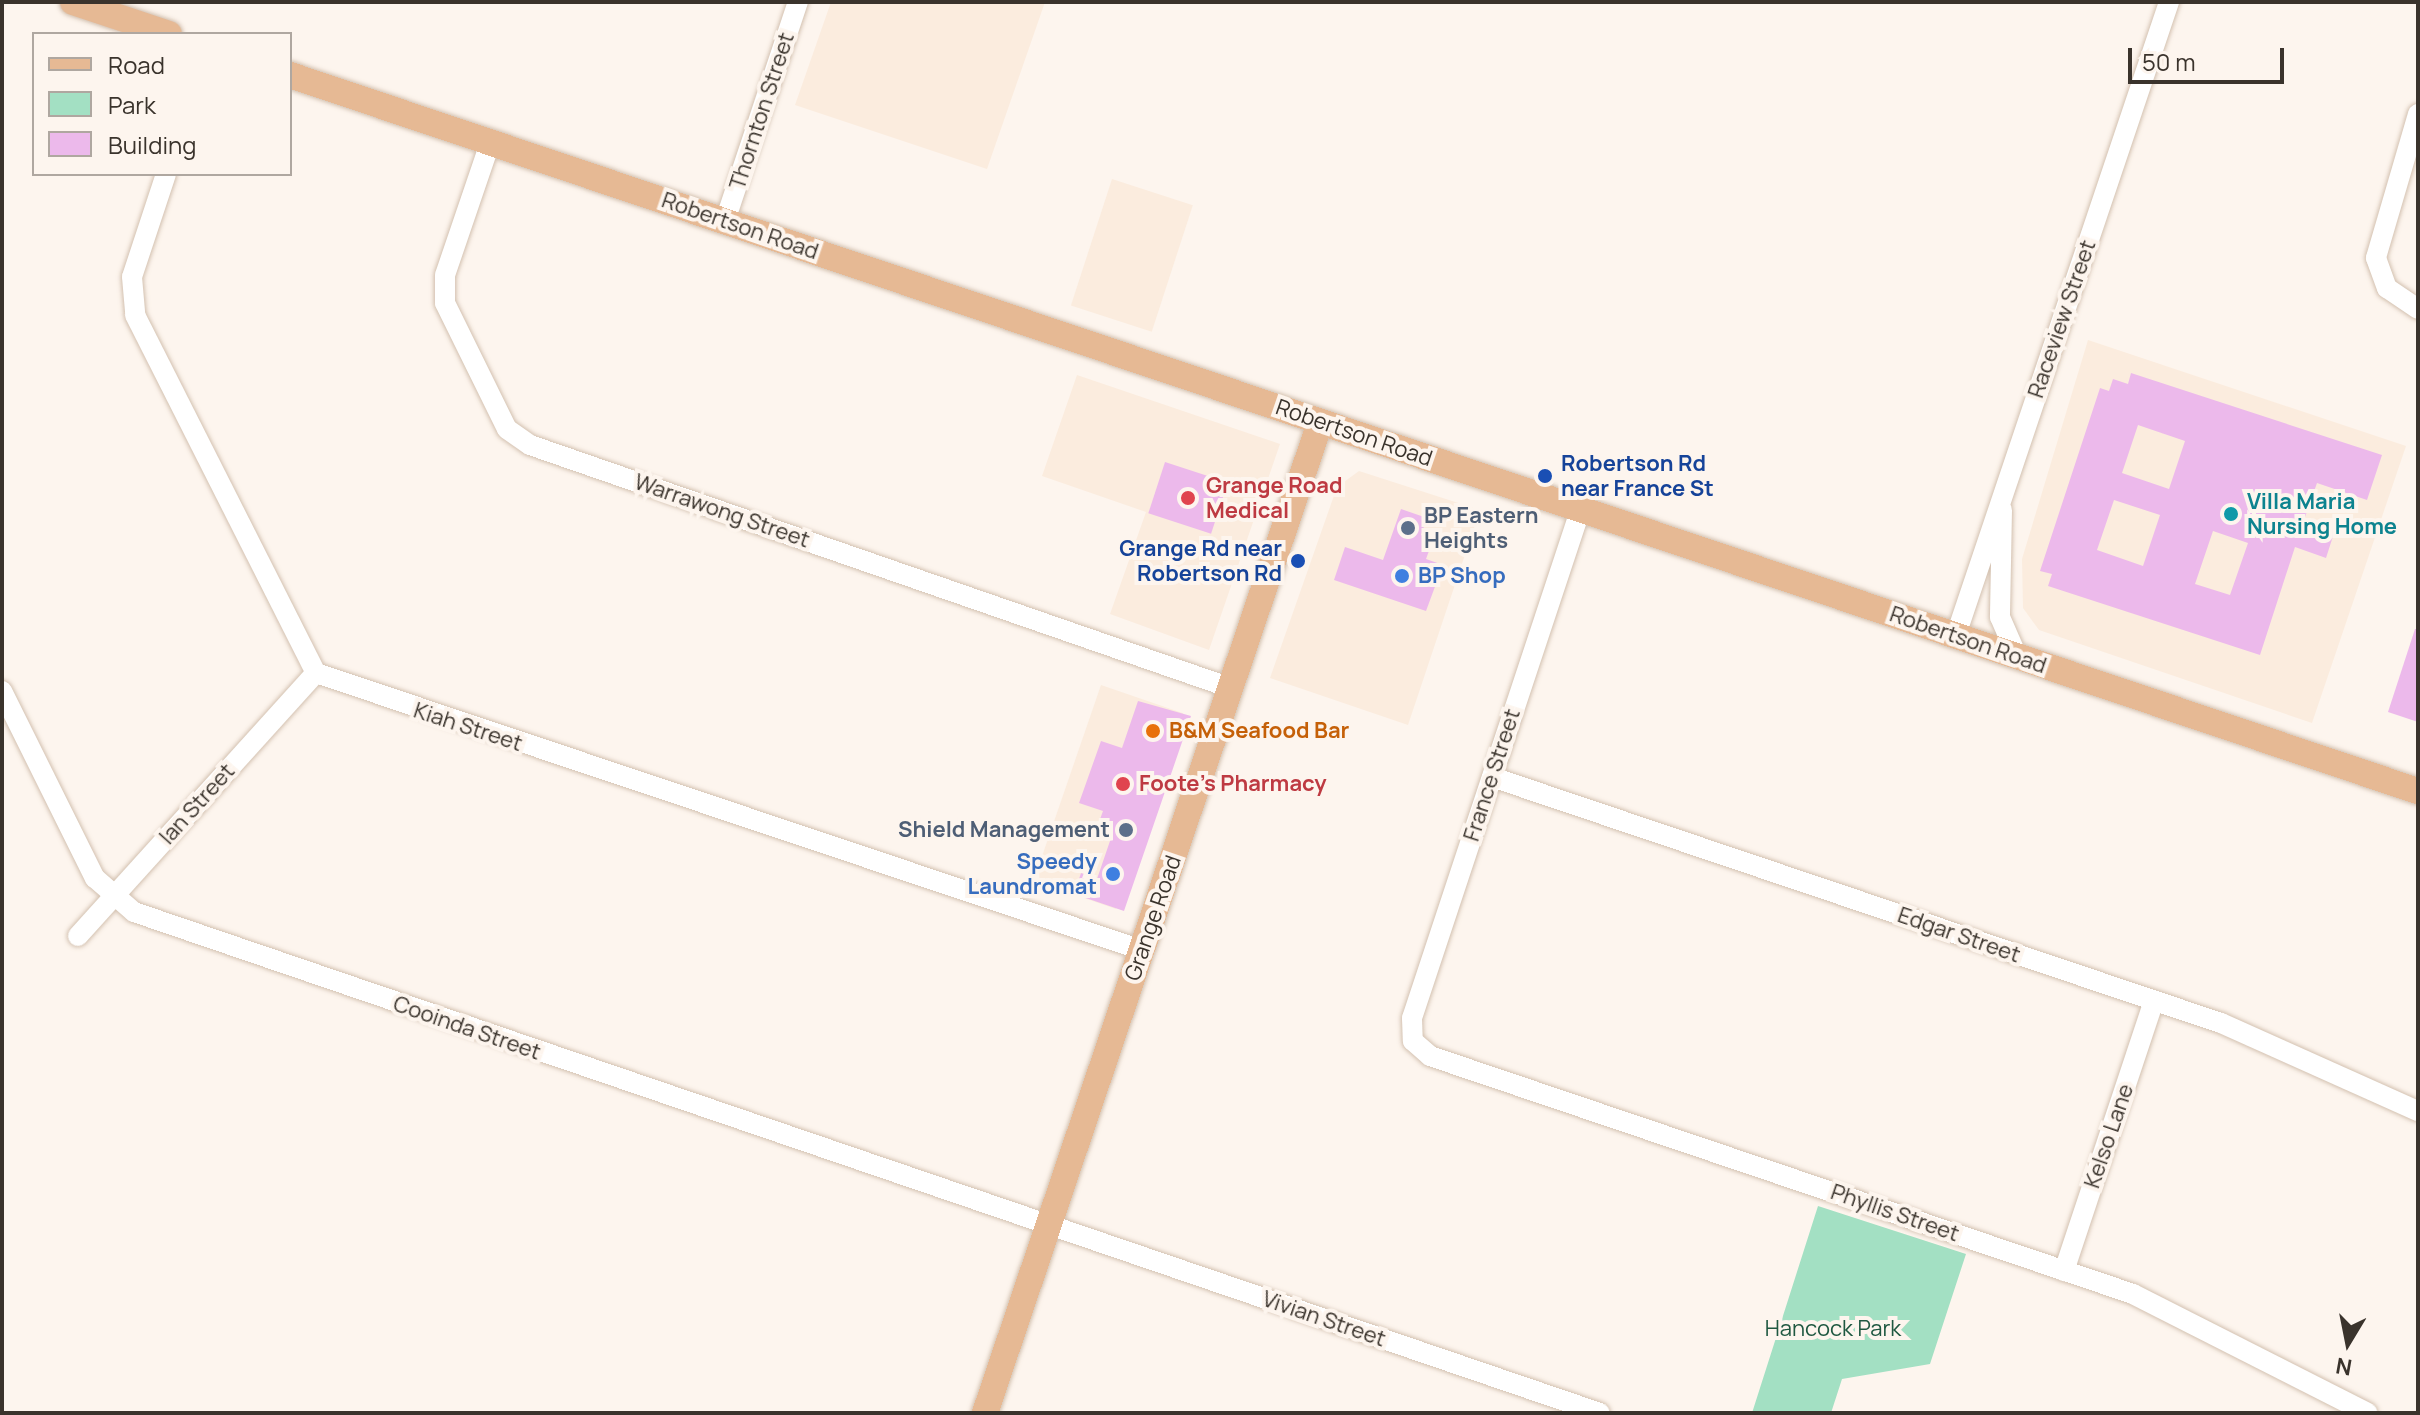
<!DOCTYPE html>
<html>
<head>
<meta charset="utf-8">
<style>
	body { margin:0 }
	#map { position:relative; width:2420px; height:1415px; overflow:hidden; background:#fdf5ee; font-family:Manrope,sans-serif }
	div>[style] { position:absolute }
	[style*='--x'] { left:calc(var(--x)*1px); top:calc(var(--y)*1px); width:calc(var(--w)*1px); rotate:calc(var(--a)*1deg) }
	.built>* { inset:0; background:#fbecde; transform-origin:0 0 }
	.green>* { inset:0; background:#a3e0c3 }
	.building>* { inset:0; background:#ecb9eb; transform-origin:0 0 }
	.roads { filter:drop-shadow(0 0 2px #d3c1b0) drop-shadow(0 0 2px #d3c1b0) }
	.minor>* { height:20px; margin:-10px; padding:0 10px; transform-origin:10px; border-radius:10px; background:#fff }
	.major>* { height:26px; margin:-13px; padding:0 13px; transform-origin:13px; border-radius:13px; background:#e6b994 }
	.dots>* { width:22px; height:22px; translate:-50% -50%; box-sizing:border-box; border:4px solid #fdf5ee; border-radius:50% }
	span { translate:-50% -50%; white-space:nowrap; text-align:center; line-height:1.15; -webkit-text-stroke:8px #fdf5ee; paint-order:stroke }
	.street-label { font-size:22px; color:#3a332c }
	.transit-label { font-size:22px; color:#164399; font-weight:700 }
	.left { translate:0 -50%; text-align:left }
	.right { translate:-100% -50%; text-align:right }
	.health-label { font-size:22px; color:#be3a42; font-weight:700 }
	.culture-label { font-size:22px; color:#0d838f; font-weight:700 }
	.service-label { font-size:22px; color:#4e5e75; font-weight:700 }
	.shop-label { font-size:22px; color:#366cbe; font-weight:700 }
	.food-label { font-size:22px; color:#c56008; font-weight:700 }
	.park-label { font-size:22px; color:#1f5841 }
	.frame { position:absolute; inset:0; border:4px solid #3a332c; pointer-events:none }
	.legend { position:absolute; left:32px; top:32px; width:260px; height:144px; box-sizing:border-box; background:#fdf5ee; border:2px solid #afa7a0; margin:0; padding:10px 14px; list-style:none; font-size:24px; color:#3a332c }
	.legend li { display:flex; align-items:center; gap:16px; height:40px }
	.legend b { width:40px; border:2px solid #afa7a0 }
	.north { position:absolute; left:2308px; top:1303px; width:80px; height:80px; -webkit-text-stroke:6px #fdf5ee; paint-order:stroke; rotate:190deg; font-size:22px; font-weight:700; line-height:32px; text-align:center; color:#3a332c }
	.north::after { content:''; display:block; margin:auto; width:28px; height:36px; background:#3a332c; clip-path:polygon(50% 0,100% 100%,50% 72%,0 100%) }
	.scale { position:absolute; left:2128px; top:48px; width:156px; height:36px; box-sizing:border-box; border:4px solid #3a332c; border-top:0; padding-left:10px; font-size:24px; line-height:28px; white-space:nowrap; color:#3a332c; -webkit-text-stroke:6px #fdf5ee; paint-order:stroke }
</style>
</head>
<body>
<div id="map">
	<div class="built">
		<div style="clip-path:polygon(831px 2px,1045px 2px,987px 169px,795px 105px)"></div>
		<div style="left:1112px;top:179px;width:85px;height:133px;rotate:18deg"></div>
		<div style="clip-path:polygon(2088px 340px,2406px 446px,2312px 723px,2039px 630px,2023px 608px,2022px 559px)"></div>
		<div style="clip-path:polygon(1077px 375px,1280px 444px,1209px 650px,1110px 614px,1146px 512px,1042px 476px)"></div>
		<div style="clip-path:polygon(1359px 471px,1480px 510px,1408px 725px,1270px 678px,1337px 487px)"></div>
		<div style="left:1101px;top:685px;width:87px;height:207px;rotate:19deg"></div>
	</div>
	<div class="green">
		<div style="clip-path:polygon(1818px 1206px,1966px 1254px,1930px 1364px,1842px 1379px,1831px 1413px,1752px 1413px)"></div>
	</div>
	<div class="building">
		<div style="clip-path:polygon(evenodd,2131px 373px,2382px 455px,2367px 500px,2317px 483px,2304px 520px,2335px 530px,2326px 558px,2295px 547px,2260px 655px,2048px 586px,2052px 574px,2040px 571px,2100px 388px,2109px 391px,2113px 379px,2128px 384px,2131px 373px,2138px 425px,2185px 441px,2169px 489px,2122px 473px,2138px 425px,2131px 373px,2114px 500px,2160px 515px,2143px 566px,2097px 550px,2114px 500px,2131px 373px,2213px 531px,2248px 543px,2230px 595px,2195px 584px,2213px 531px)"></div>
		<div style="left:1165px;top:462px;width:66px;height:54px;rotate:18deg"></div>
		<div style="clip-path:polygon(1401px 509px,1427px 518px,1421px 535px,1433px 540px,1426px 559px,1443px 565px,1426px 611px,1334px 580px,1345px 547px,1383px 560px)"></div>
		<div style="clip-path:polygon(2415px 629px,2418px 629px,2418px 722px,2388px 712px)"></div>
		<div style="clip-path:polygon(1138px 701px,1191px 716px,1124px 911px,1074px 894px,1081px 873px,1097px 879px,1111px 838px,1095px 833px,1103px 811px,1079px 803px,1101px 741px,1122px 748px)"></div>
	</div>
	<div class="roads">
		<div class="minor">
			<div style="--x:2418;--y:114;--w:150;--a:106.3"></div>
			<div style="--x:2376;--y:258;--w:32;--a:70"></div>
			<div style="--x:2387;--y:288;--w:37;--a:34"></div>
			<div style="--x:490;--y:143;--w:139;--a:108.8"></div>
			<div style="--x:445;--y:275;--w:28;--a:90"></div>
			<div style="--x:445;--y:303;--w:140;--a:63.8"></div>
			<div style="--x:507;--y:429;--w:28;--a:35"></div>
			<div style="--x:530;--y:445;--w:742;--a:19.12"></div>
			<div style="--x:166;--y:174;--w:108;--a:108.3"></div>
			<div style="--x:132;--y:277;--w:38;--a:85"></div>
			<div style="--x:135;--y:315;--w:401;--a:63.2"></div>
			<div style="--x:316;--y:673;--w:871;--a:18.54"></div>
			<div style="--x:725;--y:221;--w:231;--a:-71.6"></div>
			<div style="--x:2002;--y:510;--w:107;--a:91.1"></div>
			<div style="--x:2000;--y:617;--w:43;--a:66.4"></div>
			<div style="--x:1580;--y:511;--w:534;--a:108.33"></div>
			<div style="--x:1412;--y:1018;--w:23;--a:88"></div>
			<div style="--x:1413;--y:1041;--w:23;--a:41"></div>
			<div style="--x:1430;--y:1056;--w:742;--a:18.7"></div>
			<div style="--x:2133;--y:1294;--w:263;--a:26.9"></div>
			<div style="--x:1956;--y:635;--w:668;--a:-71.4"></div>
			<div style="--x:2;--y:691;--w:209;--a:63.6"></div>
			<div style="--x:95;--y:878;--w:52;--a:41.1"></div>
			<div style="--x:134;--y:912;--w:1549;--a:18.87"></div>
			<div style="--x:1492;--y:777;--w:769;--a:18.65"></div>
			<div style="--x:2221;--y:1023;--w:216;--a:24.1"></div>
			<div style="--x:78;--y:936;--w:355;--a:-47.9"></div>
			<div style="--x:2064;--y:1271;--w:285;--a:-71.6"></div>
		</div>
		<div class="major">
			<div style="--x:73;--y:2;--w:101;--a:18.4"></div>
			<div style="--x:290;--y:75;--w:2245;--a:18.6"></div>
			<div style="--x:985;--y:1413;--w:1045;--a:-71.31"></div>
		</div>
	</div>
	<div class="dots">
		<div style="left:1545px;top:476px;background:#1a4fb4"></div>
		<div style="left:1188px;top:498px;background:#e0444e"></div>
		<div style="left:2231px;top:514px;background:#0f9aa8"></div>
		<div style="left:1408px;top:528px;background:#5c6f8a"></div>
		<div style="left:1298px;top:561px;background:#1a4fb4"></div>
		<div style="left:1402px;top:576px;background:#3f7fe0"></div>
		<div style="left:1153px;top:731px;background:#e8710a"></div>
		<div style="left:1123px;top:784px;background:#e0444e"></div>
		<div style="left:1126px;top:830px;background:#5c6f8a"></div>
		<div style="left:1113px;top:874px;background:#3f7fe0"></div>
	</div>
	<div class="street-label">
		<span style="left:762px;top:111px;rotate:-72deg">Thornton Street</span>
		<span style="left:740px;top:226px;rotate:19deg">Robertson Road</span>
		<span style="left:2062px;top:319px;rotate:-71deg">Raceview Street</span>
		<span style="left:1354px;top:433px;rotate:19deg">Robertson Road</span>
		<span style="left:722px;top:511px;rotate:19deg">Warrawong Street</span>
		<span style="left:1968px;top:640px;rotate:19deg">Robertson Road</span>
		<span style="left:468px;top:727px;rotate:18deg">Kiah Street</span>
		<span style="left:1492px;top:775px;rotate:-72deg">France Street</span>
		<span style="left:197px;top:804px;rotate:-48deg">Ian Street</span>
		<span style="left:1153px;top:918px;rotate:-71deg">Grange Road</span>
		<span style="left:1959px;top:935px;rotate:19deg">Edgar Street</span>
		<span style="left:467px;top:1028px;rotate:19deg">Cooinda Street</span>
		<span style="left:2109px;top:1136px;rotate:-71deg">Kelso Lane</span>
		<span style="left:1895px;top:1213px;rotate:19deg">Phyllis Street</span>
		<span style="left:1324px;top:1319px;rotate:19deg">Vivian Street</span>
	</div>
	<div class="transit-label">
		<span class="left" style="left:1561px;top:476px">Robertson Rd<br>near France St</span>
		<span class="right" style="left:1282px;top:561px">Grange Rd near<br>Robertson Rd</span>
	</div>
	<div class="health-label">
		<span class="left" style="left:1206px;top:498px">Grange Road<br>Medical</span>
		<span class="left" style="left:1139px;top:784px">Foote's Pharmacy</span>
	</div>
	<div class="culture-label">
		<span class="left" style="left:2247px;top:514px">Villa Maria<br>Nursing Home</span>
	</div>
	<div class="service-label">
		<span class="left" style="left:1424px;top:528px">BP Eastern<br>Heights</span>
		<span class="right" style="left:1110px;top:830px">Shield Management</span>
	</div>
	<div class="shop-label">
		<span class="left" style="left:1418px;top:576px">BP Shop</span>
		<span class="right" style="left:1097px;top:874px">Speedy<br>Laundromat</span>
	</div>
	<div class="food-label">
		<span class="left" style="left:1169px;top:731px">B&amp;M Seafood Bar</span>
	</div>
	<div class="park-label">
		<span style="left:1833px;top:1329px">Hancock Park</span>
	</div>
	<div class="frame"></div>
	<ul class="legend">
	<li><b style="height:10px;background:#e6b994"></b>Road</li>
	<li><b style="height:22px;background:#a3e0c3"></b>Park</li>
	<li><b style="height:22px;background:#ecb9eb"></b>Building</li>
	</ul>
	<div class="north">N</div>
	<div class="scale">50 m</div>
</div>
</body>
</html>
